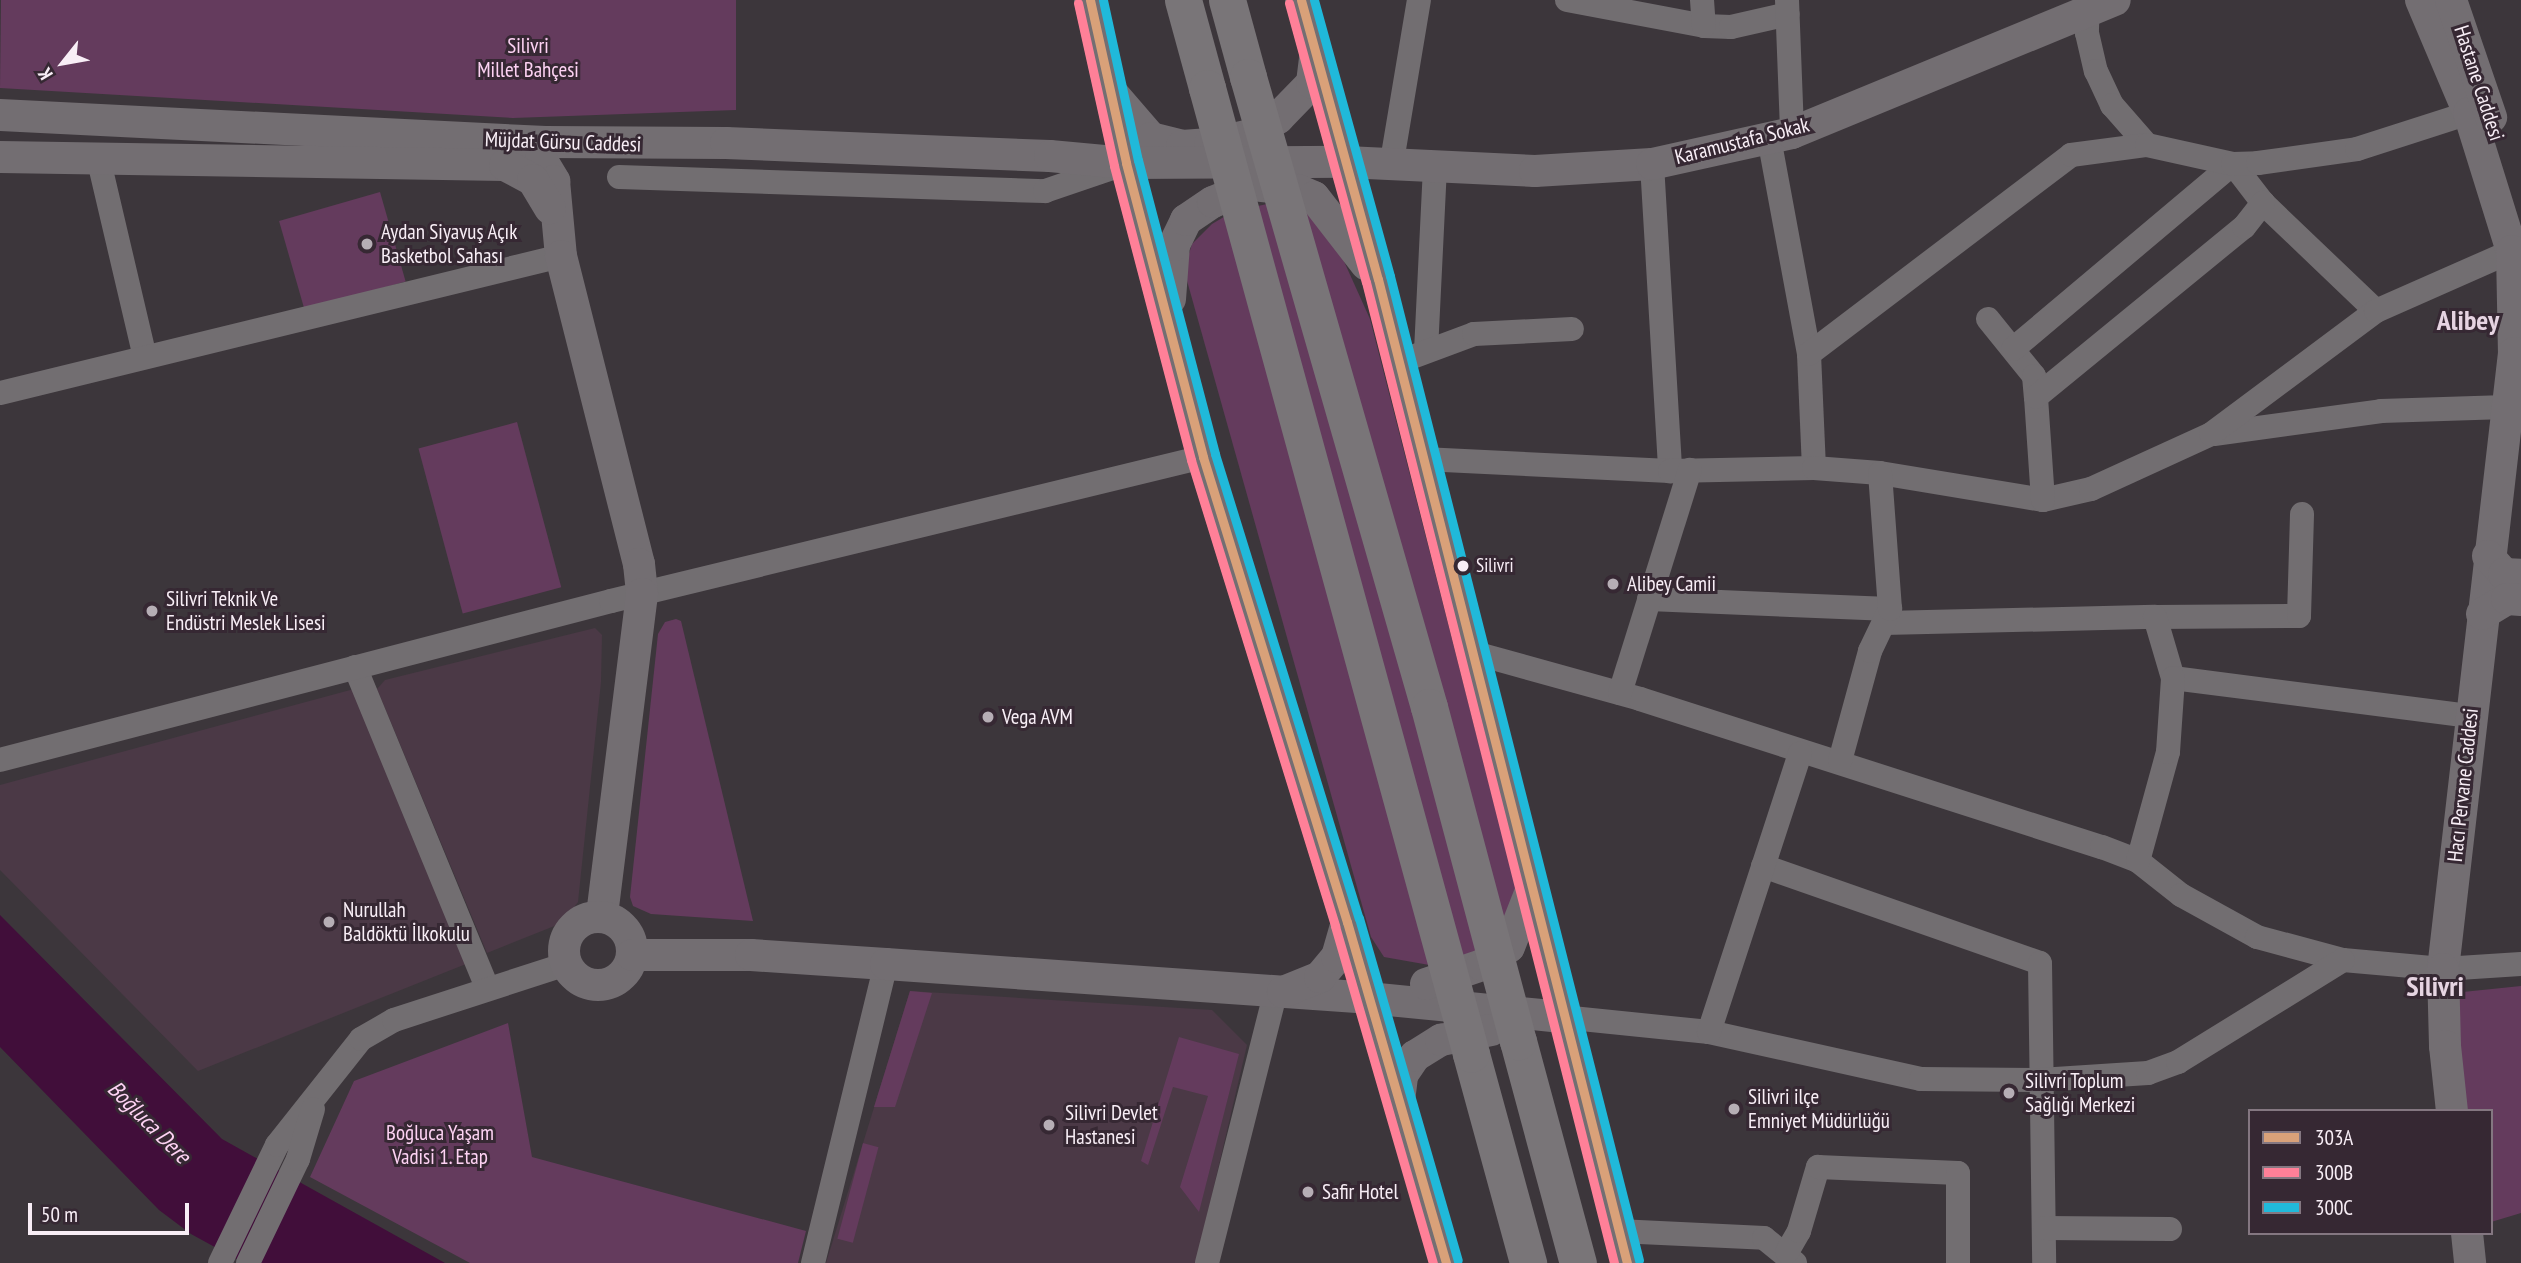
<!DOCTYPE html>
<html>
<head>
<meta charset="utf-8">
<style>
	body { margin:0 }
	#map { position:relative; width:2521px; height:1263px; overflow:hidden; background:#3c363b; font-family:"PT Sans Narrow",sans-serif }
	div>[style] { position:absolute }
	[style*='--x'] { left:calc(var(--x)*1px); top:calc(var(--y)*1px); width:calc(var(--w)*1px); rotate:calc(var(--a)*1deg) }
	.built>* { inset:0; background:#4b3946 }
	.green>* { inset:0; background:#643b5d; transform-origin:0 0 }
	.water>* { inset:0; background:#410e3a }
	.minor>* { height:24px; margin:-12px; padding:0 12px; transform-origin:12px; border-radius:12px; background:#726e71 }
	.major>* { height:32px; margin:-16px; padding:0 16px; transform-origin:16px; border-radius:16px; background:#736e72 }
	.major>.ring { margin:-16px; padding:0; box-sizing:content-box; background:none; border:32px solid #736e72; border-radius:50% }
	.highway>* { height:37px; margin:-18.5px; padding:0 18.5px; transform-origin:18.5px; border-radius:18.5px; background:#797578 }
	.highway-bridge>* { height:37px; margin:-18.5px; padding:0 18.5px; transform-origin:18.5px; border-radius:18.5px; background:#797578 }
	.bus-1>* { height:9px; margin:-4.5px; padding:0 4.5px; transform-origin:4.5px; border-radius:4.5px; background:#d9a179 }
	.bus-2>* { height:9px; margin:-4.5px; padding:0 4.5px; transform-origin:4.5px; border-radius:4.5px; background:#ff8098 }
	.bus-3>* { height:9px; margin:-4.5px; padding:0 4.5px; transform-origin:4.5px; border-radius:4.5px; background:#20b9da }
	.dots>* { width:19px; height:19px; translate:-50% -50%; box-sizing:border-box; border:4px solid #362833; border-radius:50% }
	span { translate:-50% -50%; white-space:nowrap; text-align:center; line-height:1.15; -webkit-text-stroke:6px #362833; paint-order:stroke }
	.bus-label { font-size:19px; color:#f8eef6 }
	.left { translate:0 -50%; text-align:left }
	.park-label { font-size:21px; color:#fdd2f3 }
	.street-label { font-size:21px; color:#f8eef6 }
	.poi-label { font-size:21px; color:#f8eef6 }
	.water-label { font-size:23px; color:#fed3f4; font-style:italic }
	.district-label { font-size:28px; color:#e6d4e2; font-weight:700 }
	.legend { position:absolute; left:2248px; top:1109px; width:245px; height:126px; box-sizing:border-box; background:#362833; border:2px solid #847781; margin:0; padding:9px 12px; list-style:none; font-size:21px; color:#f8eef6 }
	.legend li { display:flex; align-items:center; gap:14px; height:35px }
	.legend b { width:35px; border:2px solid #847781 }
	.north { position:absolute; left:28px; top:28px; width:70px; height:70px; -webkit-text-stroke:5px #362833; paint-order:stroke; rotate:239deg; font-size:19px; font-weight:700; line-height:28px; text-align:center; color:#f8eef6 }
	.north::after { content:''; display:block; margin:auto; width:24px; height:32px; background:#f8eef6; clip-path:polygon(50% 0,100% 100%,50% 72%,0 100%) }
	.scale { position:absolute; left:28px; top:1203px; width:161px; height:32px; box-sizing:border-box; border:4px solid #f8eef6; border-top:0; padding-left:9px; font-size:21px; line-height:24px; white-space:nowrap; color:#f8eef6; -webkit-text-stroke:5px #362833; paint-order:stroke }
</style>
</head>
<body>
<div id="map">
	<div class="built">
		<div style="clip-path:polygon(595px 628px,602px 635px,601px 682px,578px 902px,562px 923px,487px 953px,377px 689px,385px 680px)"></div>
		<div style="clip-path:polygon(354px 689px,466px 964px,198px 1071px,0 870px,0 785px)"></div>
		<div style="clip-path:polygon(910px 991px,1212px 1010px,1247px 1045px,1196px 1263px,826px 1263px)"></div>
	</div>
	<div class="green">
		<div style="clip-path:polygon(1px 0,736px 0,736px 110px,513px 118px,0 88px)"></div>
		<div style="left:380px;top:192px;width:93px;height:105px;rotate:74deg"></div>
		<div style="clip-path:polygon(1272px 203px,1302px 207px,1338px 248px,1370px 319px,1516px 889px,1505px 931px,1477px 952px,1435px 966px,1384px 957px,1371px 937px,1184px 270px,1192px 244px,1212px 224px,1234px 211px)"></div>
		<div style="left:517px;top:422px;width:171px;height:102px;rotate:75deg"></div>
		<div style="clip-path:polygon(676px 619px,681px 621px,753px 921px,651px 914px,633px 906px,630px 897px,658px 634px,665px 622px)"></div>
		<div style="clip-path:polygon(2521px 986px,2521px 1213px,2491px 1222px,2491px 1111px,2464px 1111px,2453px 993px)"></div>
		<div style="clip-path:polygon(910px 991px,932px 993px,895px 1107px,874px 1107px)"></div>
		<div style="clip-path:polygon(508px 1023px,532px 1157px,806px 1231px,798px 1263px,470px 1263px,310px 1177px,354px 1081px)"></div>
		<div style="clip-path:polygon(1179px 1037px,1239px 1054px,1199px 1212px,1180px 1187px,1208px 1096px,1173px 1087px,1148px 1165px,1141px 1161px)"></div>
		<div style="left:863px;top:1143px;width:16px;height:99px;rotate:15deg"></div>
	</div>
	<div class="water">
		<div style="clip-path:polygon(0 915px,222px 1139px,445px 1263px,244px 1263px,191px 1234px,159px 1210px,0 1047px)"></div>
	</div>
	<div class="minor">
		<div style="--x:1567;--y:0;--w:139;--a:10.7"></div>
		<div style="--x:1704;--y:26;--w:27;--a:2"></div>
		<div style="--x:1731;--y:27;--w:58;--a:-12.8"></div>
		<div style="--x:1702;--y:0;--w:26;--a:86"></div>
		<div style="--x:1787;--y:0;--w:133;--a:87.8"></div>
		<div style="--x:2088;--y:0;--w:33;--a:92"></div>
		<div style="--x:2087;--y:33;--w:39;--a:77"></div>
		<div style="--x:2096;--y:71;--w:38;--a:65"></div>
		<div style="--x:2112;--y:105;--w:53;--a:48.8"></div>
		<div style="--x:1769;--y:138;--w:220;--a:79.5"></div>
		<div style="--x:1809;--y:354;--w:114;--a:87.5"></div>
		<div style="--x:98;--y:157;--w:205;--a:76.8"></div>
		<div style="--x:1652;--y:164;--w:308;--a:86.6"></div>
		<div style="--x:1391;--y:167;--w:169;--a:-80.5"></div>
		<div style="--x:619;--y:177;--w:426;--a:1.9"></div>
		<div style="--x:1045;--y:191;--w:80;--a:-18.9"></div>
		<div style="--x:1988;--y:319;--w:73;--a:51.1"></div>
		<div style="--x:2034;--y:376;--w:21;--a:85"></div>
		<div style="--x:2013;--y:349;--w:287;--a:-40.1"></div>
		<div style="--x:2233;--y:164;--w:49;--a:52.4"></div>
		<div style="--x:2263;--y:203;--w:156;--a:43.7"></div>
		<div style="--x:1426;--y:351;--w:182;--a:-87.2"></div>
		<div style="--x:1809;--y:354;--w:329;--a:-37.2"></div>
		<div style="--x:2071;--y:155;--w:77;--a:-7.5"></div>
		<div style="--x:2147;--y:145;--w:88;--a:12.5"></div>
		<div style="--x:2233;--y:164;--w:25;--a:-2"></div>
		<div style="--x:2258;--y:163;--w:100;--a:-8"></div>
		<div style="--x:2357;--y:149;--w:118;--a:-17.8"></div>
		<div style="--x:1415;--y:356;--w:63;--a:-20.4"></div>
		<div style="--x:1474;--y:334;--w:98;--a:-2.9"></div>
		<div style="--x:0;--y:393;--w:577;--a:-13.72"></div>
		<div style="--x:2214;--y:434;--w:169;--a:-7.8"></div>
		<div style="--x:2381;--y:411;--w:125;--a:-1.8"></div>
		<div style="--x:1423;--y:459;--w:247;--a:2.8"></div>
		<div style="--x:1670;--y:471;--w:144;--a:-1.2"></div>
		<div style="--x:1814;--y:468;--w:66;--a:4.3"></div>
		<div style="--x:1880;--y:473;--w:165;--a:9.4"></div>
		<div style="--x:2043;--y:500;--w:49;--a:-12.9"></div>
		<div style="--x:2091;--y:489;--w:132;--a:-24.6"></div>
		<div style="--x:2211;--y:434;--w:206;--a:-36.7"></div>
		<div style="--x:2376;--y:311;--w:149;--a:-23.8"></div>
		<div style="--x:2043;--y:500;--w:103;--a:-93.9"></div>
		<div style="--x:2036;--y:397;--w:269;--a:-39.3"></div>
		<div style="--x:2244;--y:227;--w:31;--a:-52"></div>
		<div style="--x:1649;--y:599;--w:241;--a:2.4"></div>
		<div style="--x:2155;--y:617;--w:144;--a:-0.4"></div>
		<div style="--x:2299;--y:616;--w:102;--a:-88.3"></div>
		<div style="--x:1884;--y:623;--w:271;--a:-1.3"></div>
		<div style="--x:2155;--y:617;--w:64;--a:73.6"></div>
		<div style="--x:2173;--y:678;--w:300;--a:7.3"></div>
		<div style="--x:1471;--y:652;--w:175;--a:15.5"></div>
		<div style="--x:1640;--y:699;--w:485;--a:17.8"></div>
		<div style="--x:2102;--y:847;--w:39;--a:21"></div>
		<div style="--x:2138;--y:861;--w:55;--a:38.3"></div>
		<div style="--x:2181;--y:895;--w:87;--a:28.9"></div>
		<div style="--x:2257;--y:937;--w:89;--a:15"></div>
		<div style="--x:2343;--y:960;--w:100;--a:5.1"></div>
		<div style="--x:2443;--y:969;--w:78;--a:-3.7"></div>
		<div style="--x:355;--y:667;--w:347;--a:67.6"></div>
		<div style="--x:1620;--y:693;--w:234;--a:-72.6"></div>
		<div style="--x:0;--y:760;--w:631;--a:-14.59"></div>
		<div style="--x:611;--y:601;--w:609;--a:-13.67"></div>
		<div style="--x:1840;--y:761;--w:114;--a:-74.7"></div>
		<div style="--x:1870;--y:651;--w:47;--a:-64.5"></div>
		<div style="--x:1890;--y:609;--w:136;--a:-94.2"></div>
		<div style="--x:2138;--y:861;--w:113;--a:-74.6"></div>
		<div style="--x:2168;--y:752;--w:74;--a:-86.1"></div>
		<div style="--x:1763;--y:866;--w:293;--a:19.3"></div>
		<div style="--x:2040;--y:963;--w:300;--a:89.2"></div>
		<div style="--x:1562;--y:1017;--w:148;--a:5.8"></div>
		<div style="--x:1709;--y:1032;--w:217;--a:12.5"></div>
		<div style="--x:1921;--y:1079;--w:119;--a:0.5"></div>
		<div style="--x:2040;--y:1080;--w:108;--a:-3.7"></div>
		<div style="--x:2148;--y:1073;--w:32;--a:-20"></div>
		<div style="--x:2178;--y:1062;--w:194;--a:-31.7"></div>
		<div style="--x:1709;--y:1032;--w:293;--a:-71.9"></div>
		<div style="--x:2045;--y:1228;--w:125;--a:0.5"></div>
		<div style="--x:1618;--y:1231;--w:146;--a:2.7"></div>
		<div style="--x:1764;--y:1238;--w:40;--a:39"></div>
		<div style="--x:1787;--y:1252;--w:24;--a:-60"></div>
		<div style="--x:1799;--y:1231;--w:67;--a:-73.5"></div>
		<div style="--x:1818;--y:1167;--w:140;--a:2.5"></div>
		<div style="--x:1958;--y:1173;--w:90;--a:90"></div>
		<div style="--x:220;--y:1263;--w:131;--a:-64.2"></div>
		<div style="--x:277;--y:1145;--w:135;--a:-51.6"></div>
		<div style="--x:361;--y:1039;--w:38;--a:-30"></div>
		<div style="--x:394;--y:1020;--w:181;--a:-18"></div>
		<div style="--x:248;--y:1263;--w:115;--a:-64.3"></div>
		<div style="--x:298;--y:1159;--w:52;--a:-73.3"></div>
		<div style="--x:813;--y:1263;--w:308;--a:-76.3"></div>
		<div style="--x:1207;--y:1263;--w:277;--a:-75.8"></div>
	</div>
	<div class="major">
		<div style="--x:1090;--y:0;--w:167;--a:77.5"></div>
		<div style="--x:1126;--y:163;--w:304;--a:75.3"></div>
		<div style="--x:1203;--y:457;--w:487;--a:72.8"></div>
		<div style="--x:1347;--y:922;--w:355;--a:73.8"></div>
		<div style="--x:1301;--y:0;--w:289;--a:74.6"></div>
		<div style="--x:1378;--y:279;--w:1015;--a:75.8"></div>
		<div style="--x:2421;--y:0;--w:123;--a:67"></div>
		<div style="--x:2469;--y:113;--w:145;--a:72.7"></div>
		<div style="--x:2512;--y:251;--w:102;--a:88.9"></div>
		<div style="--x:2514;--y:353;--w:620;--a:96.57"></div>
		<div style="--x:2443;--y:969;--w:77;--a:88.5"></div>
		<div style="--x:2445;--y:1046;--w:65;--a:83.9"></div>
		<div style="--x:2451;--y:0;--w:124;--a:71.1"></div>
		<div style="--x:1112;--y:93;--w:60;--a:49.1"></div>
		<div style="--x:1151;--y:138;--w:32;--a:14"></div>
		<div style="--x:1182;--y:146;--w:28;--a:-4"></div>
		<div style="--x:1210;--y:144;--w:41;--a:-12.7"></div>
		<div style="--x:1250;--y:135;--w:33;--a:-31"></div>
		<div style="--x:1278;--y:118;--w:49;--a:-45.8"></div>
		<div style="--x:1312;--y:83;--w:32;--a:-83"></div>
		<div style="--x:0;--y:115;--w:546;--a:2.84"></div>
		<div style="--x:545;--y:142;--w:181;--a:0.3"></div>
		<div style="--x:726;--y:143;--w:324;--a:2.3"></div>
		<div style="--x:1050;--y:156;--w:76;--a:5.3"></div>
		<div style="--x:1126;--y:163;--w:220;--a:-0.3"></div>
		<div style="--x:1346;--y:162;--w:189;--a:2.7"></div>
		<div style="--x:1535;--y:171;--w:117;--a:-3.4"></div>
		<div style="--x:1652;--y:164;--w:143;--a:-12.5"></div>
		<div style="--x:1792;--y:133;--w:349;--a:-22.4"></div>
		<div style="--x:520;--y:141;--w:28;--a:41"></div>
		<div style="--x:541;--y:159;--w:26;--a:59"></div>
		<div style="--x:554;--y:181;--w:75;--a:84.7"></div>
		<div style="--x:561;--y:256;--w:318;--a:75.8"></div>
		<div style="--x:639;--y:564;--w:30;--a:84"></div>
		<div style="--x:642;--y:594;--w:325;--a:97.1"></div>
		<div style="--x:0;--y:157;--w:505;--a:0.91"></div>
		<div style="--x:505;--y:165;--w:32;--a:28"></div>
		<div style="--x:533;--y:180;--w:33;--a:59"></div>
		<div style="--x:1170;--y:299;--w:54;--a:-85.8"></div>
		<div style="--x:1174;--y:245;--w:28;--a:-64"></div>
		<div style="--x:1186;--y:220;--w:32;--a:-34"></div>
		<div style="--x:1213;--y:202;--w:43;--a:-23"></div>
		<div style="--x:1253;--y:185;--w:45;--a:6.3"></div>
		<div style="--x:1298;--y:190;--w:17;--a:24"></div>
		<div style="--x:1314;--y:197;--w:85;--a:52.2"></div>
		<div style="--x:2488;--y:556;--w:24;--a:48"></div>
		<div style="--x:2504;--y:574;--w:17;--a:3"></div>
		<div style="--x:2482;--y:614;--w:29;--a:-31"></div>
		<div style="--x:2507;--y:599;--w:14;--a:4"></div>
		<div class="ring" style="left:564px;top:917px;width:36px;height:36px"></div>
		<div style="--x:632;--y:955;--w:119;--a:0"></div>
		<div style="--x:751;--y:955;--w:135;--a:3.8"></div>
		<div style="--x:886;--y:964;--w:483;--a:4"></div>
		<div style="--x:1368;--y:998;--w:195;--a:5.6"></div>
		<div style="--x:1426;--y:984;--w:59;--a:-18.7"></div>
		<div style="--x:1482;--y:965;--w:32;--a:-34"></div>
		<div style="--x:1509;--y:947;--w:60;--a:-68.6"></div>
		<div style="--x:1283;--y:992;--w:40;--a:-22"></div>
		<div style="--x:1320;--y:977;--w:26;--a:-50"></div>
		<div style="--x:1337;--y:957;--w:36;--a:-74"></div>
		<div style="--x:1399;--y:1101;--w:26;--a:-83"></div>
		<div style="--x:1402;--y:1075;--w:23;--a:-56"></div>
		<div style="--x:1415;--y:1056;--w:31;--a:-32"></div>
		<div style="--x:1441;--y:1040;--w:51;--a:-11.3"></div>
		<div style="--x:2467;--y:1233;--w:30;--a:84"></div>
	</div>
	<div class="highway">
		<div style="--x:1183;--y:0;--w:91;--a:74.7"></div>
		<div style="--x:1227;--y:0;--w:80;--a:74.7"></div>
		<div style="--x:1518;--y:1041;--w:230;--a:74.9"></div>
		<div style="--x:1471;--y:1054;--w:217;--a:74.7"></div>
	</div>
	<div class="highway-bridge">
		<div style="--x:1248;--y:77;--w:655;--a:73.97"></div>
		<div style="--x:1429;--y:707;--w:346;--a:75.1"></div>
		<div style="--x:1207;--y:88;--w:1001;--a:74.71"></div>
	</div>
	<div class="bus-1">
		<div style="--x:1090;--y:0;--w:167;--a:77.5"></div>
		<div style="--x:1126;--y:163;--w:304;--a:75.3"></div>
		<div style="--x:1203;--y:457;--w:487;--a:72.8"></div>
		<div style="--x:1347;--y:922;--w:355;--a:73.8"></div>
		<div style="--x:1301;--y:0;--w:289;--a:74.6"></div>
		<div style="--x:1378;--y:279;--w:1015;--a:75.8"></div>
	</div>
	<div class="bus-2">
		<div style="--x:1078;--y:3;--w:167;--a:77.5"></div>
		<div style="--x:1114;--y:166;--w:304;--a:75.3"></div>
		<div style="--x:1191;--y:460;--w:488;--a:72.8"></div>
		<div style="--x:1335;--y:926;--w:351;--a:73.8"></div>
		<div style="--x:1289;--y:3;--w:289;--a:74.6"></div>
		<div style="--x:1366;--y:282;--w:1012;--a:75.81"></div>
	</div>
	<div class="bus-3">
		<div style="--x:1103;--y:0;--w:164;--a:77.7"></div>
		<div style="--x:1138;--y:160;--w:304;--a:75.3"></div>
		<div style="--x:1215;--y:454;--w:486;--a:72.8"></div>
		<div style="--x:1359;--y:918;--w:356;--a:73.9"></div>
		<div style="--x:1314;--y:0;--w:286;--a:74.6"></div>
		<div style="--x:1390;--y:276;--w:1015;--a:75.8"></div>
	</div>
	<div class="dots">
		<div style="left:367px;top:244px;background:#b6aeb5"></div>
		<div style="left:1463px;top:566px;background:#f8eef6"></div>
		<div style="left:1613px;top:584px;background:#b6aeb5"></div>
		<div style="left:152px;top:611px;background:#b6aeb5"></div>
		<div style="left:988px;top:717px;background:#b6aeb5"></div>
		<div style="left:329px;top:922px;background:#b6aeb5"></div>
		<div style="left:2009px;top:1093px;background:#b6aeb5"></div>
		<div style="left:1734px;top:1109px;background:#b6aeb5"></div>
		<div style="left:1049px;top:1125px;background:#b6aeb5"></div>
		<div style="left:1308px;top:1192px;background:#b6aeb5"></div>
	</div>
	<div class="bus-label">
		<span class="left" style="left:1476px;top:566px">Silivri</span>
	</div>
	<div class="park-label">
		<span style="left:528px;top:58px">Silivri<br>Millet Bahçesi</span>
		<span style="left:440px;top:1145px">Boğluca Yaşam<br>Vadisi 1. Etap</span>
	</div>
	<div class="street-label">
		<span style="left:2479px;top:83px;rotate:72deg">Hastane Caddesi</span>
		<span style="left:1742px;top:141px;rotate:-14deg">Karamustafa Sokak</span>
		<span style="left:563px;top:142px;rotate:2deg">Müjdat Gürsu Caddesi</span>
		<span style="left:2463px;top:785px;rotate:-84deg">Hacı Pervane Caddesi</span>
	</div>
	<div class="poi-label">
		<span class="left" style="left:381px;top:244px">Aydan Siyavuş Açık<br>Basketbol Sahası</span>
		<span class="left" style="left:1627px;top:584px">Alibey Camii</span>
		<span class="left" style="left:166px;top:611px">Silivri Teknik Ve<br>Endüstri Meslek Lisesi</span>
		<span class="left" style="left:1002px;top:717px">Vega AVM</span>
		<span class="left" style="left:343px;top:922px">Nurullah<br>Baldöktü İlkokulu</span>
		<span class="left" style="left:2025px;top:1093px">Silivri Toplum<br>Sağlığı Merkezi</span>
		<span class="left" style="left:1748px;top:1109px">Silivri ilçe<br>Emniyet Müdürlüğü</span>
		<span class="left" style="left:1065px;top:1125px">Silivri Devlet<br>Hastanesi</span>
		<span class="left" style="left:1322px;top:1192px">Safir Hotel</span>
	</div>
	<div class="water-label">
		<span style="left:149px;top:1122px;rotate:45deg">Boğluca Dere</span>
	</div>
	<div class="district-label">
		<span style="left:2468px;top:320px">Alibey</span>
		<span style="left:2435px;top:986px">Silivri</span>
	</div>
	<ul class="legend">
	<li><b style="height:9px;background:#d9a179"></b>303A</li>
	<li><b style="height:9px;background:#ff8098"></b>300B</li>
	<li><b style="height:9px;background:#20b9da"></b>300C</li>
	</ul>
	<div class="north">K</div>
	<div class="scale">50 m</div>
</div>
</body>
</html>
